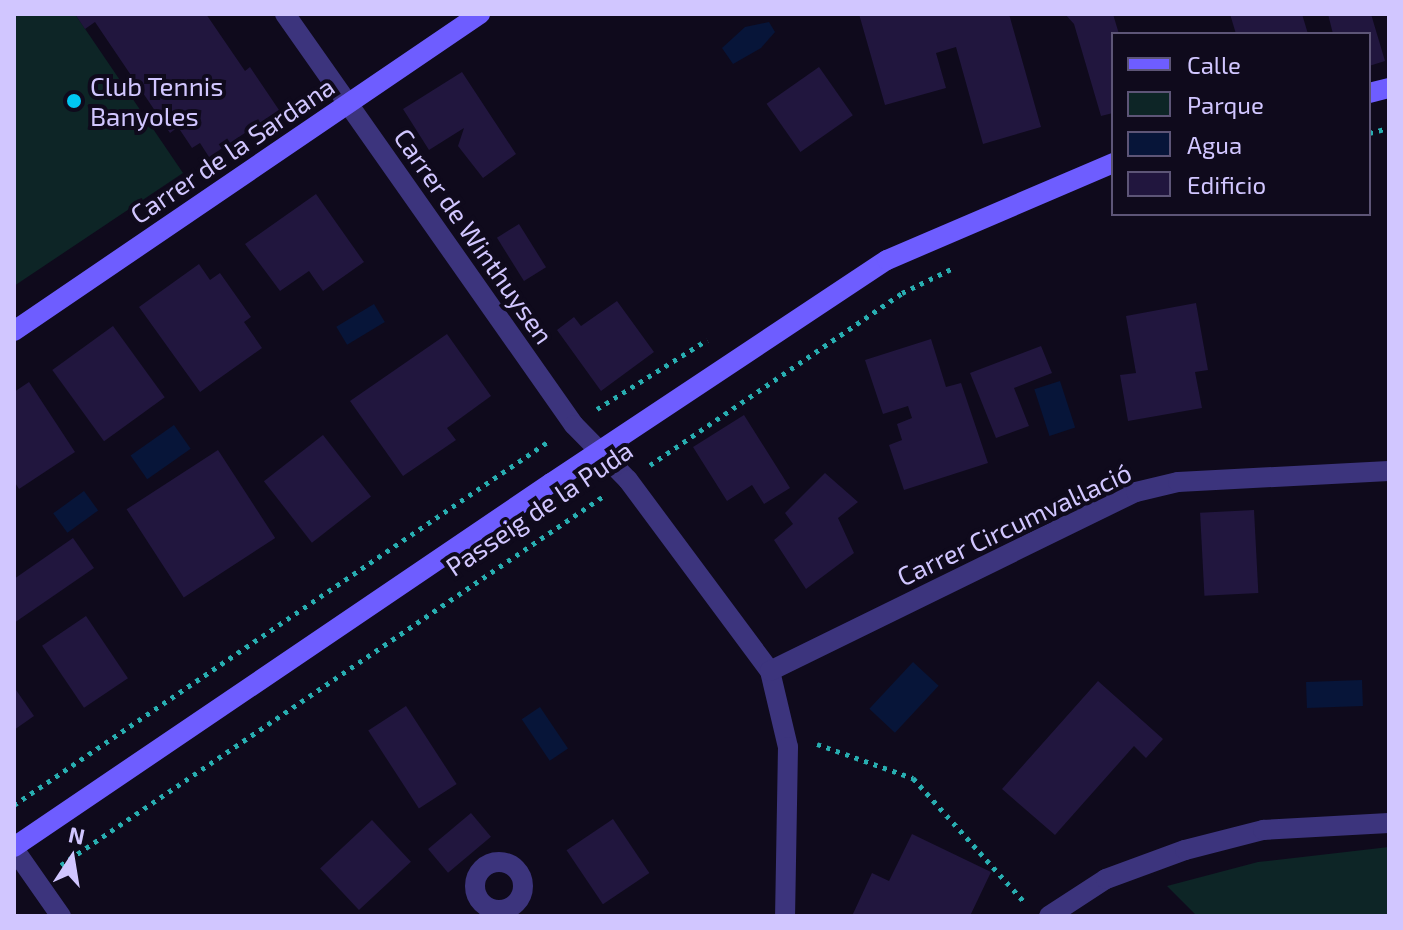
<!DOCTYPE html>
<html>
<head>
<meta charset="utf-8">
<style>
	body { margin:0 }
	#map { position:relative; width:1403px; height:930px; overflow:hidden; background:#0f0a1c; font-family:"Exo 2",sans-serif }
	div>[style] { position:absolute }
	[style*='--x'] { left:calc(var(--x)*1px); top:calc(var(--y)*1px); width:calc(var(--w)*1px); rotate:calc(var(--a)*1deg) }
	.green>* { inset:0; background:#0d2526 }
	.water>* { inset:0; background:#071539; transform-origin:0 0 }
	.building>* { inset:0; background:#21163e; transform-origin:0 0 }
	.path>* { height:5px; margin-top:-2.5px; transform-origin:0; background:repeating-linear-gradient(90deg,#28aeb1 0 4px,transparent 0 10px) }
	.minor>* { height:20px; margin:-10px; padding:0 10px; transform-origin:10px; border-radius:10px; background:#3c347d }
	.minor>.ring { margin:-10px; padding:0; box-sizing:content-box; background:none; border:20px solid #3c347d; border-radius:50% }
	.secondary>* { height:20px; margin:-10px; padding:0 10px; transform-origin:10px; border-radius:10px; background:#6e5dff }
	.dots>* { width:22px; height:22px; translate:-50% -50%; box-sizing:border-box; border:4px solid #0f0a1c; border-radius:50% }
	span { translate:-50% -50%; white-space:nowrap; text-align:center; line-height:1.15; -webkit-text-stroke:8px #0f0a1c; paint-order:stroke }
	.poi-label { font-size:26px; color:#d1c6ff }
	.left { translate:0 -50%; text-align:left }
	.street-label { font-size:26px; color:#d1c6ff }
	.frame { position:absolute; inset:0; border:16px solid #d1c6ff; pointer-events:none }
	.legend { position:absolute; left:1111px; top:32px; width:260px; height:184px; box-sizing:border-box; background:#0f0a1c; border:2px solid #5d5577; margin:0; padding:10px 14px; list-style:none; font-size:24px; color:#d1c6ff }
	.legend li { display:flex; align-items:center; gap:16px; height:40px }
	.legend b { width:40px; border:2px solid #5d5577 }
	.north { position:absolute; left:32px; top:818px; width:80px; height:80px; -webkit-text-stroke:6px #0f0a1c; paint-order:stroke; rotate:12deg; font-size:22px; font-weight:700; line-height:32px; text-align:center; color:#d1c6ff }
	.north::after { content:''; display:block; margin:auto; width:28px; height:36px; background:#d1c6ff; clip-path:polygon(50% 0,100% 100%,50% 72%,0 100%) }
</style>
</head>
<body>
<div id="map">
	<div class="green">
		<div style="clip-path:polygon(14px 14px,75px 14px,183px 173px,14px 286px)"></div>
		<div style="clip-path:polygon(1389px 847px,1389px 916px,1197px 916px,1167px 886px,1258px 862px)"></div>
	</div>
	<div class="water">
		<div style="clip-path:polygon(769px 22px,775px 32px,761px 48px,733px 64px,722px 48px,745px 27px)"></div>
		<div style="left:374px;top:304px;width:21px;height:44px;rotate:59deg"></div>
		<div style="left:1060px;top:381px;width:49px;height:27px;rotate:72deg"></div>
		<div style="left:174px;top:425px;width:29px;height:53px;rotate:55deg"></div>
		<div style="left:84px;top:491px;width:24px;height:38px;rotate:54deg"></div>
		<div style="left:913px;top:662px;width:35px;height:64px;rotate:43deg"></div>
		<div style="left:1362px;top:680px;width:26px;height:56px;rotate:88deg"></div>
		<div style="left:540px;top:707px;width:50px;height:22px;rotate:56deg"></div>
	</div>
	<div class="building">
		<div style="clip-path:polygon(75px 14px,206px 14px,245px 71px,250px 67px,279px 110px,209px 157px,200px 143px,192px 148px,178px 127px,170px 133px,95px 22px,85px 29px)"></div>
		<div style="clip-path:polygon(859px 14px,1009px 14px,1041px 127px,983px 144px,956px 47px,936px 53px,946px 88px,885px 105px)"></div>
		<div style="clip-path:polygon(1065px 14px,1113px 14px,1119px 34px,1113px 34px,1113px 113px,1101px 116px,1074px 24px)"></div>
		<div style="clip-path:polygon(1230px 14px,1302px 14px,1308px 34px,1236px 34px)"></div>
		<div style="clip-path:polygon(1328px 14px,1371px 14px,1385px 61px,1369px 66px,1369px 34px,1333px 34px)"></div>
		<div style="left:819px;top:67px;width:59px;height:64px;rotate:55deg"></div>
		<div style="clip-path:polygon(462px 72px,516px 154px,483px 178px,458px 146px,464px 128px,429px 150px,403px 109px)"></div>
		<div style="clip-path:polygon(316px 194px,364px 262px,323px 291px,309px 271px,280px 291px,245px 244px)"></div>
		<div style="left:519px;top:224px;width:51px;height:26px;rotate:58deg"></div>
		<div style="clip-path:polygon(199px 264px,210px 280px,220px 273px,251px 317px,244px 322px,262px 348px,200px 392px,139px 307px)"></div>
		<div style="clip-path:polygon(617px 301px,654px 352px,601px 391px,557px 330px,574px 317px,581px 326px)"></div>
		<div style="clip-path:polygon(1196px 303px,1208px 370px,1195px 372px,1202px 408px,1128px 421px,1120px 375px,1136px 373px,1126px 316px)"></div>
		<div style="left:113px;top:326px;width:88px;height:75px;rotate:54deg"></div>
		<div style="clip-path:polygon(447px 334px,491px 396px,447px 428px,456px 440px,403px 476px,350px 401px)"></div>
		<div style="clip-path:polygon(931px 339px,946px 387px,961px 383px,988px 463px,904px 490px,889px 445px,902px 440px,897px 424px,912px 418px,908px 406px,883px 414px,865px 360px)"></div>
		<div style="clip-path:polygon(1041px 346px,1052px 373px,1014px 388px,1029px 426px,996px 438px,970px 373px)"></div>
		<div style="clip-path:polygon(29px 382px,75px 452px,19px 489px,14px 481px,14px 392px)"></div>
		<div style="clip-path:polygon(744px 415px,790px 488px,764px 504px,752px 485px,727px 501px,693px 447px)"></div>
		<div style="left:323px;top:435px;width:78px;height:75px;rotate:52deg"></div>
		<div style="left:218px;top:450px;width:105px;height:109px;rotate:57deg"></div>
		<div style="clip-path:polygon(825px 473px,858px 502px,838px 518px,854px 553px,806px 589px,774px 540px,793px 524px,785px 513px)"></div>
		<div style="left:1254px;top:510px;width:83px;height:54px;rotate:87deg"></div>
		<div style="clip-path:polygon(73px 538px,94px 568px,14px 623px,14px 579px)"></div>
		<div style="left:86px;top:616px;width:75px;height:53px;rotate:56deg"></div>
		<div style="clip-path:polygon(1098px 681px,1163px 739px,1146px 758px,1134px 746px,1055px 835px,1002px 789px)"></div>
		<div style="clip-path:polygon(14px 687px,34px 716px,14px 730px)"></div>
		<div style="left:406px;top:706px;width:93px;height:45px;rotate:57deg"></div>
		<div style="left:471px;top:813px;width:31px;height:56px;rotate:50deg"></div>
		<div style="left:613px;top:819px;width:65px;height:56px;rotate:56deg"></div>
		<div style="left:372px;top:820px;width:57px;height:71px;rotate:47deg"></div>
		<div style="clip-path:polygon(912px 834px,991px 872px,970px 916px,852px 916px,872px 873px,889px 881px)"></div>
	</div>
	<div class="path">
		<div style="--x:1369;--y:133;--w:21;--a:-14"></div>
		<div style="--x:597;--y:409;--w:130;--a:-32.1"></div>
		<div style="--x:650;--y:465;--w:305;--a:-34.3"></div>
		<div style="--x:902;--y:293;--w:57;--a:-26.1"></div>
		<div style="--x:817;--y:744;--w:102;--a:19.5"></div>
		<div style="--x:913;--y:778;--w:168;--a:48.1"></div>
		<div style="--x:14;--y:805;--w:647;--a:-34.23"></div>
		<div style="--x:61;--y:865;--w:658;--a:-34.22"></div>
	</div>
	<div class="minor">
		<div style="--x:285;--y:14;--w:502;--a:54.89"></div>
		<div style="--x:574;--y:425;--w:77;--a:45.5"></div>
		<div style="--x:628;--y:480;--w:238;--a:53.4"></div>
		<div style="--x:770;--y:671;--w:78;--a:76.7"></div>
		<div style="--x:788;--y:747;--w:169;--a:91"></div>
		<div style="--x:770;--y:671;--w:407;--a:-26.1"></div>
		<div style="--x:1136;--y:492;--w:43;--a:-13.4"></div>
		<div style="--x:1178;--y:482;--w:211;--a:-3"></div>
		<div style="--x:14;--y:849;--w:82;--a:55"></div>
		<div class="ring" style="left:475px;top:862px;width:28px;height:28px"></div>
		<div style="--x:1049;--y:916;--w:68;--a:-33"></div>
		<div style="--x:1106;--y:879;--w:84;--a:-20.2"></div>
		<div style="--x:1185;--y:850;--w:81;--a:-14.4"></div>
		<div style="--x:1263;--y:830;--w:126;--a:-3.2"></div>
	</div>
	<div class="secondary">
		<div style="--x:1369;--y:93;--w:21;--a:-14"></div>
		<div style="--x:14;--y:331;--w:564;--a:-34.23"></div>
		<div style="--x:14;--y:847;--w:649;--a:-34.13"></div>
		<div style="--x:551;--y:483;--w:403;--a:-33.6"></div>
		<div style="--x:887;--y:260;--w:246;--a:-23.2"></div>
	</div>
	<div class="dots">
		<div style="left:74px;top:101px;background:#00c6f1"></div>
	</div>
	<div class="poi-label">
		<span class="left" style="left:90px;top:101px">Club Tennis<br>Banyoles</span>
	</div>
	<div class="street-label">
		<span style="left:232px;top:150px;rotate:-34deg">Carrer de la Sardana</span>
		<span style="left:474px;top:236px;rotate:55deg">Carrer de Winthuysen</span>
		<span style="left:539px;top:508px;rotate:-34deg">Passeig de la Puda</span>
		<span style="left:1014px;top:524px;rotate:-25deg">Carrer Circumval·lació</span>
	</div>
	<div class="frame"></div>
	<ul class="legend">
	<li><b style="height:10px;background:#6e5dff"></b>Calle</li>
	<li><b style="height:22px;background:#0d2526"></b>Parque</li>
	<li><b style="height:22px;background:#071539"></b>Agua</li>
	<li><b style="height:22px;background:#21163e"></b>Edificio</li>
	</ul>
	<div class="north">N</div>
</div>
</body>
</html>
